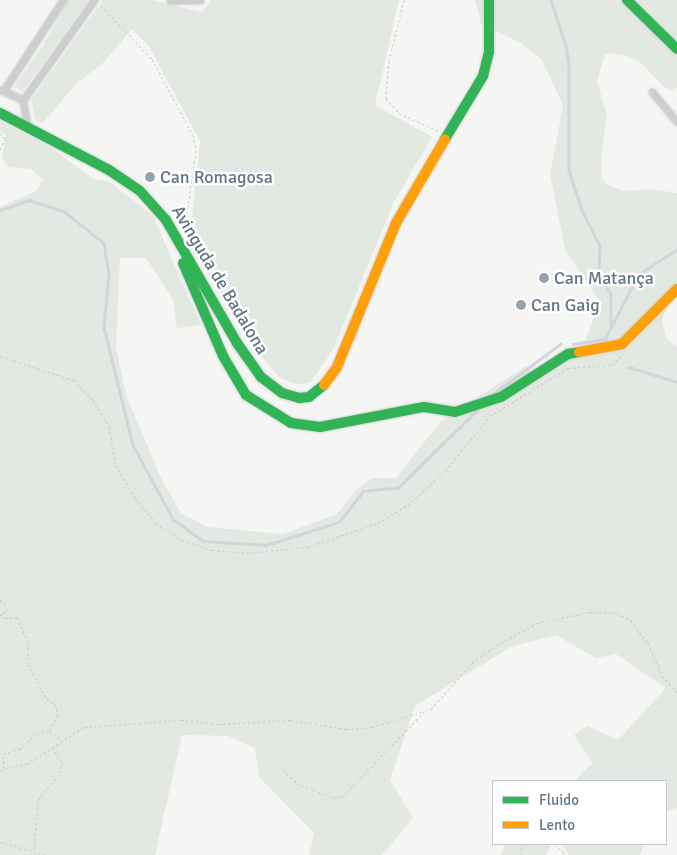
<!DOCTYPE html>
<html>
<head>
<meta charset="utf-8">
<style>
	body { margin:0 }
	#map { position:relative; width:677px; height:855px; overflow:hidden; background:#f5f5f4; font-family:Signika,sans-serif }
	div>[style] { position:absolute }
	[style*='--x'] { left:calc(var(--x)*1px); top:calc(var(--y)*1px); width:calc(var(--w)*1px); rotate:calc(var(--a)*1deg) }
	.green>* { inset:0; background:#e4e8e2 }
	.stream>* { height:2.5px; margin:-1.25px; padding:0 1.25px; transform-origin:1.25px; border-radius:1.25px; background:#ced6d9 }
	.path>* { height:1px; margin-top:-0.5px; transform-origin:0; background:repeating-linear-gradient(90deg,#cacbcc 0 2.5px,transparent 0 5px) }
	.roads { filter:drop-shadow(0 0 1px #d2d3d4) drop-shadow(0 0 1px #d2d3d4) }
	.street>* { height:7px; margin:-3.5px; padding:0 3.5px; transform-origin:3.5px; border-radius:3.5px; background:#cdcfcf }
	.fast>* { height:10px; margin:-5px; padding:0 5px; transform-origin:5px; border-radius:5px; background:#30b455 }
	.slow>* { height:10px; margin:-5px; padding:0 5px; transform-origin:5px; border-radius:5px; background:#ff9f0a }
	.dots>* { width:14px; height:14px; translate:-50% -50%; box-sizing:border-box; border:2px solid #fff; border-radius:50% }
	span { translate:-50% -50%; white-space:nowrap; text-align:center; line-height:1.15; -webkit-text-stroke:5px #fff; paint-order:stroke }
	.poi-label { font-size:18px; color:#647585 }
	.left { translate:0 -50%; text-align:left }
	.street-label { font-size:18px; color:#647585 }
	.legend { position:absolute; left:492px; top:780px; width:175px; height:65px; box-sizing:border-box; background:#fff; border:1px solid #c1c8ce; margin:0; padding:6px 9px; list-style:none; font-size:15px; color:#647585 }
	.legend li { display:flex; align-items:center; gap:10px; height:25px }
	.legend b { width:25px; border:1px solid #c1c8ce }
</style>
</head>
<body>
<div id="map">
	<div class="green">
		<div style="clip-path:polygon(68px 0,89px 0,23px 91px,14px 87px,44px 44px)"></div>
		<div style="clip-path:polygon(103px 0,152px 0,202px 12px,211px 0,399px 0,375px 105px,432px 137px,394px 202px,333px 350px,310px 383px,296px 384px,280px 378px,261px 356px,189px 246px,200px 141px,148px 45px,132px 29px,104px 62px,77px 83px,42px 124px,35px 119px,31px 100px)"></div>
		<div style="clip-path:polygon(475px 0,677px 0,677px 87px,672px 90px,664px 87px,640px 62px,624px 55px,605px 53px,597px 81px,607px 115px,601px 160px,602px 178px,607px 185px,624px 191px,651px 189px,677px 193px,677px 282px,662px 320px,666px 338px,677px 347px,677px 808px,666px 811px,666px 781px,575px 781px,592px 763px,574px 735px,587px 726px,618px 740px,666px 688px,616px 654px,596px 658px,556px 635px,511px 647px,415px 706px,390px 780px,413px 818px,382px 855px,309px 855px,314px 833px,259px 777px,255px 748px,228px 736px,182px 735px,155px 855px,0 855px,0 207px,36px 191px,43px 180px,31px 169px,7px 167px,2px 156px,6px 135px,0 130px,0 121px,49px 146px,93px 179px,110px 182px,153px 216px,201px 325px,177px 328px,173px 299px,146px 258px,120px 258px,116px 348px,126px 395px,161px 478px,181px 513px,207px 527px,283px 534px,337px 514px,356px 490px,372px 478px,396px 478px,441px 421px,526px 366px,532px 374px,579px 353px,590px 329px,599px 301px,565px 250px,550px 175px,563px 105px,542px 60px,521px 43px,481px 24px)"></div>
		<div style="clip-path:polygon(505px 844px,551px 844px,546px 855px,501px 855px)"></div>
		<div style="clip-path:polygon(561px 844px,644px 844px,640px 855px,569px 855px)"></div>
	</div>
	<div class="stream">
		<div style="--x:551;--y:0;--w:48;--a:71.9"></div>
		<div style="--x:566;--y:46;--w:20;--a:81"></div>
		<div style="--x:569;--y:66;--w:105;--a:90"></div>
		<div style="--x:569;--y:171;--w:41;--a:71.6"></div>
		<div style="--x:582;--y:210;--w:40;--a:63.4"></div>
		<div style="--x:600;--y:246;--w:28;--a:92"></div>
		<div style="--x:599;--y:274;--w:23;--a:59"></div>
		<div style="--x:611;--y:294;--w:33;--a:90"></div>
		<div style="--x:0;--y:210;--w:31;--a:-19"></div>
		<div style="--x:29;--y:200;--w:38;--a:18"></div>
		<div style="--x:65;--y:212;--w:50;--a:38.5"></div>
		<div style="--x:104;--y:243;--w:31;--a:81"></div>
		<div style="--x:109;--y:274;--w:53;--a:95.4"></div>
		<div style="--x:104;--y:327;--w:122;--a:76.2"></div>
		<div style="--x:133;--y:445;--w:84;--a:61.6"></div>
		<div style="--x:173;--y:519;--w:37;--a:36"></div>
		<div style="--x:203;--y:541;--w:63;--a:3.6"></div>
		<div style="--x:266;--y:545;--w:77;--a:-17.5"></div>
		<div style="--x:339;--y:522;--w:39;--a:-52"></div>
		<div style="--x:363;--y:491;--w:36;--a:-6"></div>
		<div style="--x:399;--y:487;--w:112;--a:-44.6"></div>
		<div style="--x:573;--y:344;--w:32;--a:-9"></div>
		<div style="--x:605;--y:339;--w:65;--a:-62.7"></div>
		<div style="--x:635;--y:281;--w:15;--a:-48"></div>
		<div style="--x:645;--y:270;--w:38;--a:-33"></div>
		<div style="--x:629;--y:367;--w:50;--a:17.4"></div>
		<div style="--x:489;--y:397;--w:89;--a:-36.7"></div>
	</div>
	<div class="path">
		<div style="--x:404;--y:0;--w:63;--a:103.8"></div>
		<div style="--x:389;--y:61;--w:37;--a:95"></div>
		<div style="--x:386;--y:98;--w:20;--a:49"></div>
		<div style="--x:399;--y:113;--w:43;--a:24.8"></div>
		<div style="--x:101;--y:6;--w:74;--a:46.1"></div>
		<div style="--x:152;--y:59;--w:86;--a:61.7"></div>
		<div style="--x:193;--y:135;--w:16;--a:79"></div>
		<div style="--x:196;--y:151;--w:82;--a:98.4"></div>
		<div style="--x:0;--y:133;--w:7;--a:45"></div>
		<div style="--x:5;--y:138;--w:12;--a:114"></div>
		<div style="--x:0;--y:356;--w:77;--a:18.2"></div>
		<div style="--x:73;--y:380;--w:28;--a:45"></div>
		<div style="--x:93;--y:400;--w:31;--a:59"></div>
		<div style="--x:109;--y:427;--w:39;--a:80"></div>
		<div style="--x:116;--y:465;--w:38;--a:60"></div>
		<div style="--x:135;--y:498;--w:33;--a:50"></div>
		<div style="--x:156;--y:523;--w:31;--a:33"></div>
		<div style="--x:182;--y:540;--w:32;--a:18"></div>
		<div style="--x:212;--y:550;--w:34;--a:5"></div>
		<div style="--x:246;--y:553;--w:62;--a:-5.5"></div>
		<div style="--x:308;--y:547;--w:74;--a:-18.9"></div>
		<div style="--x:378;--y:523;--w:35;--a:-31"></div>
		<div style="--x:408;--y:505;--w:50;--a:-42.6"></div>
		<div style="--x:445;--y:471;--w:71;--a:-50.7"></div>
		<div style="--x:490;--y:416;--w:92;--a:-31.6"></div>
		<div style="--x:568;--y:368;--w:44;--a:-3.9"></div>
		<div style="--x:612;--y:365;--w:16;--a:-45"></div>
		<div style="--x:0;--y:600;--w:11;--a:38"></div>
		<div style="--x:9;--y:607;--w:8;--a:130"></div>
		<div style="--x:4;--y:613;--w:4;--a:-153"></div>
		<div style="--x:0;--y:614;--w:6;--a:39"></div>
		<div style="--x:5;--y:618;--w:12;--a:-5"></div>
		<div style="--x:17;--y:617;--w:28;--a:67"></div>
		<div style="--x:28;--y:643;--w:21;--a:90"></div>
		<div style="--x:28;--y:664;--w:40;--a:62"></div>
		<div style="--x:47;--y:699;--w:9;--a:32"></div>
		<div style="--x:55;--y:704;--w:11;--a:75"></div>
		<div style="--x:58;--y:715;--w:18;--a:119"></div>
		<div style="--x:49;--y:731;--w:13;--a:167"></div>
		<div style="--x:36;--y:734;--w:22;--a:137"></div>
		<div style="--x:20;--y:749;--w:21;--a:163"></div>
		<div style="--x:50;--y:731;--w:13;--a:42"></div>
		<div style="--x:3;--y:756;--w:13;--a:86"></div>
		<div style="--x:0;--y:770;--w:28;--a:-13"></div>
		<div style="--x:27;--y:764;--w:68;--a:-33"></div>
		<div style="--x:84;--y:727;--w:97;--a:-4.1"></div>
		<div style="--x:181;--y:720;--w:37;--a:6"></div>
		<div style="--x:218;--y:724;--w:72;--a:-3.2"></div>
		<div style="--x:290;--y:720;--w:57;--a:9.1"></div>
		<div style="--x:346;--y:729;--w:26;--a:-4"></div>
		<div style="--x:372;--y:727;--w:62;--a:-17"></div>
		<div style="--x:431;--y:709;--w:62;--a:-48.3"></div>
		<div style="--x:472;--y:663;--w:25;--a:-37"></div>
		<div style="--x:492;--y:648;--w:51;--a:-29.1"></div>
		<div style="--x:537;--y:623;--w:53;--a:-11.9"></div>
		<div style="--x:589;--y:612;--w:28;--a:2"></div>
		<div style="--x:617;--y:613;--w:15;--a:28"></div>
		<div style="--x:630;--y:620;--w:29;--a:52"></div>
		<div style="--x:648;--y:643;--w:36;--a:67"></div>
		<div style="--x:662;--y:676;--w:22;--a:47"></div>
		<div style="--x:283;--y:770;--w:19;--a:43"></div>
		<div style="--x:297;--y:783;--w:17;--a:24"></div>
		<div style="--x:313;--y:790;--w:23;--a:20"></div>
		<div style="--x:335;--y:798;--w:8;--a:-14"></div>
		<div style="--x:343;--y:796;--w:117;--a:-46"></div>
		<div style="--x:0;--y:842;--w:49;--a:15.5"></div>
		<div style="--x:555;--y:844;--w:16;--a:45"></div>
		<div style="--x:34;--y:850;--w:50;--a:-85.4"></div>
		<div style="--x:38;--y:800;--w:35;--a:-51"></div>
		<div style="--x:60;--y:773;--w:11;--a:-80"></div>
		<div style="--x:62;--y:762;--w:18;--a:-124"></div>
		<div style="--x:521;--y:855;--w:11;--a:-85"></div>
	</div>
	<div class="roads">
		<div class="street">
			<div style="--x:170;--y:0;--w:30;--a:0"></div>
			<div style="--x:1;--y:90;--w:24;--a:24"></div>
			<div style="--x:4;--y:90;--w:108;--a:-56.8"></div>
			<div style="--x:652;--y:92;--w:39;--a:50"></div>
			<div style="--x:27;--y:126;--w:26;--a:-99"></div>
			<div style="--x:23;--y:100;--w:123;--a:-54.6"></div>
		</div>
		<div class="fast">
			<div style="--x:627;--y:0;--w:70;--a:44.4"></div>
			<div style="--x:0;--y:113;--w:123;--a:27.6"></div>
			<div style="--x:109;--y:170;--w:37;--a:34"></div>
			<div style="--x:140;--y:191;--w:39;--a:48"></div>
			<div style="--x:166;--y:220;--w:142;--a:60"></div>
			<div style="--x:237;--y:343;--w:42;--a:54.8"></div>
			<div style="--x:261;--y:377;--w:26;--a:37"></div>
			<div style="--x:282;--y:393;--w:18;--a:16"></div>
			<div style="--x:299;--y:398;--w:10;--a:-6"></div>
			<div style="--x:309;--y:397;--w:19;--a:-39"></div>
			<div style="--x:445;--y:139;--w:74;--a:-58.9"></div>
			<div style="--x:483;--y:76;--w:25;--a:-76"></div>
			<div style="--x:489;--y:52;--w:52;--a:-90"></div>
			<div style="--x:183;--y:263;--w:101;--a:66.7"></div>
			<div style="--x:223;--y:356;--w:45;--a:59.5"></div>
			<div style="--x:246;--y:395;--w:53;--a:31.9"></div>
			<div style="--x:291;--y:423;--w:29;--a:8"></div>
			<div style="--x:320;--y:427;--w:106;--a:-10.9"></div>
			<div style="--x:424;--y:407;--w:31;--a:9"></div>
			<div style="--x:455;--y:412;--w:48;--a:-18.1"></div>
			<div style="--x:501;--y:397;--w:80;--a:-32.7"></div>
			<div style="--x:568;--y:354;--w:11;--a:-10"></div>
		</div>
		<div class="slow">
			<div style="--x:579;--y:352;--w:44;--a:-10.5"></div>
			<div style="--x:622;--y:344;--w:78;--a:-45"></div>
			<div style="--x:324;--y:385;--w:22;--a:-54"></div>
			<div style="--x:337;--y:367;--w:156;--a:-67.7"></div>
			<div style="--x:396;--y:223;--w:97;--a:-59.7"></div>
		</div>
	</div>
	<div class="dots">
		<div style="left:150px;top:177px;background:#97a2ac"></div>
		<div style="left:544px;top:278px;background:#97a2ac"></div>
		<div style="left:521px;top:305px;background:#97a2ac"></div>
	</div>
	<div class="poi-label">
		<span class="left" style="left:160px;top:177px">Can Romagosa</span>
		<span class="left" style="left:554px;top:278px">Can Matança</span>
		<span class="left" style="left:531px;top:305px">Can Gaig</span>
	</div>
	<div class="street-label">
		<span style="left:220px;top:280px;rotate:59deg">Avinguda de Badalona</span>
	</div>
	<ul class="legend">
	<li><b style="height:6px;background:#30b455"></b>Fluido</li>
	<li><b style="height:6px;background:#ff9f0a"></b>Lento</li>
	</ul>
</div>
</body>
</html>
